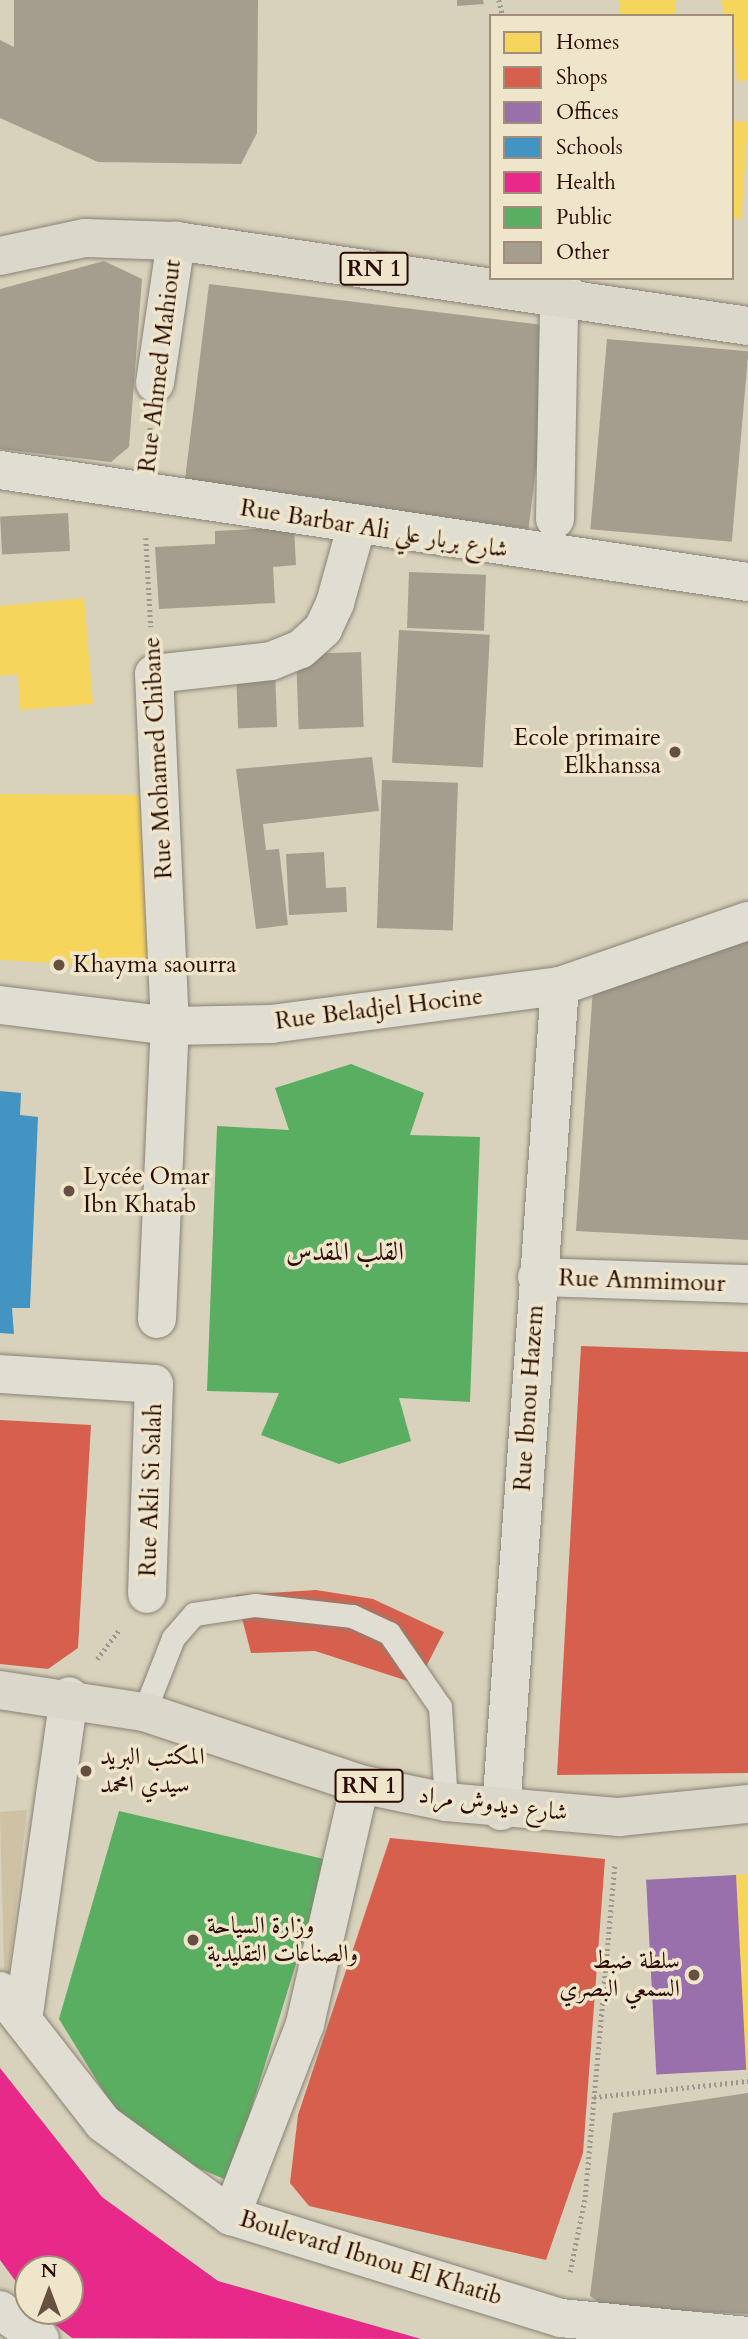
<!DOCTYPE html>
<html>
<head>
<meta charset="utf-8">
<style>
	body { margin:0 }
	#map { position:relative; width:748px; height:2339px; overflow:hidden; background:#d8d1bb; font-family:Cardo,Amiri,serif }
	div>[style] { position:absolute }
	[style*='--x'] { left:calc(var(--x)*1px); top:calc(var(--y)*1px); width:calc(var(--w)*1px); rotate:calc(var(--a)*1deg) }
	.green>* { inset:0; background:#cec1a4 }
	.homes>* { inset:0; background:#f6d55c; transform-origin:0 0 }
	.shops>* { inset:0; background:#d6604d }
	.offices>* { inset:0; background:#9970ab; transform-origin:0 0 }
	.schools>* { inset:0; background:#4393c3 }
	.health>* { inset:0; background:#e7298a }
	.public>* { inset:0; background:#5aae61 }
	.building>* { inset:0; background:#a59e8f; transform-origin:0 0 }
	.path>* { height:4.5px; margin-top:-2.25px; transform-origin:0; background:repeating-linear-gradient(90deg,#9e978e 0 2px,transparent 0 5.5px) }
	.roads { filter:drop-shadow(0 0 2px #8a8275) drop-shadow(0 0 2px #8a8275) }
	.lane>* { height:23px; margin:-11.5px; padding:0 11.5px; transform-origin:11.5px; border-radius:11.5px; background:#e0ddd2 }
	.street>* { height:38px; margin:-19px; padding:0 19px; transform-origin:19px; border-radius:19px; background:#e0ddd2 }
	.secondary>* { height:38px; margin:-19px; padding:0 19px; transform-origin:19px; border-radius:19px; background:#e0ddd2 }
	.primary>* { height:38px; margin:-19px; padding:0 19px; transform-origin:19px; border-radius:19px; background:#dbd7ca }
	.dots>* { width:19px; height:19px; translate:-50% -50%; box-sizing:border-box; border:4px solid #eee5ca; border-radius:50% }
	span { translate:-50% -50%; white-space:nowrap; text-align:center; line-height:1.15; -webkit-text-stroke:7px #eee5ca; paint-order:stroke }
	.shield-label span { padding:2px 5px; background:#eee5ca; border:2px solid; border-radius:5px; -webkit-text-stroke-width:0 }
	.shield-label { font-size:23px; color:#2a0b01; font-weight:700 }
	.street-label { font-size:24px; color:#2a0b01 }
	.poi-label { font-size:24px; color:#2a0b01 }
	.right { translate:-100% -50%; text-align:right }
	.left { translate:0 -50%; text-align:left }
	.neighbourhood-label { font-size:26px; color:#2a0b01 }
	.legend { position:absolute; left:489px; top:14px; width:245px; height:266px; box-sizing:border-box; background:#eee5ca; border:2px solid #a08e7a; margin:0; padding:9px 12px; list-style:none; font-size:21px; color:#2a0b01 }
	.legend li { display:flex; align-items:center; gap:14px; height:35px }
	.legend b { width:35px; border:2px solid #a08e7a }
	.north { position:absolute; left:14px; top:2255px; width:70px; height:70px; box-sizing:border-box; background:#eee5ca; border:2px solid #a08e7a; border-radius:50%; rotate:0deg; font-size:19px; font-weight:700; line-height:28px; text-align:center; color:#2a0b01 }
	.north::after { content:''; display:block; margin:auto; width:24px; height:32px; background:#675042; clip-path:polygon(50% 0,100% 100%,50% 72%,0 100%) }
</style>
</head>
<body>
<div id="map">
	<div class="green">
		<div style="clip-path:polygon(27px 1810px,5px 2005px,0 1812px)"></div>
	</div>
	<div class="homes">
		<div style="left:620px;top:0;width:55px;height:16px"></div>
		<div style="clip-path:polygon(721px 0,748px 0,748px 80px,737px 82px,732px 16px,724px 16px)"></div>
		<div style="left:732px;top:121px;width:16px;height:97px;rotate:4deg"></div>
		<div style="clip-path:polygon(84px 598px,93px 704px,20px 710px,18px 674px,0 676px,0 606px)"></div>
		<div style="clip-path:polygon(0 794px,139px 795px,153px 969px,0 960px)"></div>
		<div style="clip-path:polygon(748px 1874px,748px 2070px,745px 2070px,736px 1875px)"></div>
	</div>
	<div class="shops">
		<div style="clip-path:polygon(581px 1346px,748px 1352px,748px 1773px,557px 1775px)"></div>
		<div style="clip-path:polygon(0 1420px,91px 1425px,78px 1648px,48px 1669px,0 1664px)"></div>
		<div style="clip-path:polygon(316px 1590px,373px 1599px,444px 1632px,417px 1684px,315px 1651px,251px 1653px,236px 1595px)"></div>
		<div style="clip-path:polygon(390px 1838px,605px 1859px,583px 2153px,546px 2260px,309px 2206px,290px 2183px,298px 2115px)"></div>
	</div>
	<div class="offices">
		<div style="left:736px;top:1875px;width:195px;height:90px;rotate:87deg"></div>
	</div>
	<div class="schools">
		<div style="clip-path:polygon(0 1091px,21px 1093px,20px 1115px,38px 1117px,30px 1308px,12px 1308px,14px 1334px,0 1333px)"></div>
	</div>
	<div class="health">
		<div style="clip-path:polygon(0 2068px,102px 2197px,218px 2281px,421px 2339px,72px 2338px,37px 2311px,70px 2311px,70px 2269px,28px 2269px,28px 2298px,0 2260px)"></div>
	</div>
	<div class="public">
		<div style="clip-path:polygon(351px 1064px,424px 1093px,410px 1135px,480px 1137px,470px 1402px,399px 1398px,411px 1441px,339px 1464px,261px 1435px,279px 1393px,207px 1391px,217px 1126px,289px 1130px,275px 1088px)"></div>
		<div style="clip-path:polygon(119px 1811px,328px 1860px,229px 2181px,134px 2141px,59px 2019px)"></div>
	</div>
	<div class="building">
		<div style="clip-path:polygon(14px 0,258px 0,257px 133px,241px 164px,98px 162px,0 118px,0 40px,14px 47px)"></div>
		<div style="clip-path:polygon(457px 0,483px 0,484px 4px,457px 6px)"></div>
		<div style="clip-path:polygon(104px 261px,142px 279px,129px 447px,111px 462px,0 449px,0 289px)"></div>
		<div style="left:209px;top:284px;width:347px;height:204px;rotate:7deg"></div>
		<div style="left:607px;top:339px;width:142px;height:191px;rotate:5deg"></div>
		<div style="left:68px;top:513px;width:38px;height:68px;rotate:87deg"></div>
		<div style="clip-path:polygon(294px 527px,296px 565px,273px 567px,275px 603px,159px 609px,155px 547px,215px 544px,215px 531px)"></div>
		<div style="left:409px;top:572px;width:77px;height:56px;rotate:2deg"></div>
		<div style="left:399px;top:630px;width:91px;height:133px;rotate:3deg"></div>
		<div style="left:361px;top:652px;width:75px;height:65px;rotate:88deg"></div>
		<div style="left:275px;top:668px;width:59px;height:39px;rotate:88deg"></div>
		<div style="clip-path:polygon(372px 757px,379px 811px,263px 824px,266px 850px,279px 849px,288px 925px,256px 929px,236px 769px)"></div>
		<div style="left:382px;top:780px;width:76px;height:148px;rotate:2deg"></div>
		<div style="clip-path:polygon(324px 852px,326px 888px,346px 887px,347px 912px,289px 915px,286px 854px)"></div>
		<div style="clip-path:polygon(748px 933px,748px 1240px,576px 1231px,593px 988px)"></div>
		<div style="clip-path:polygon(748px 2093px,748px 2314px,606px 2307px,590px 2296px,613px 2113px)"></div>
	</div>
	<div class="path">
		<div style="--x:499;--y:0;--w:16;--a:76"></div>
		<div style="--x:148;--y:446;--w:19;--a:-84"></div>
		<div style="--x:146;--y:538;--w:89;--a:86.8"></div>
		<div style="--x:97;--y:1659;--w:36;--a:-53"></div>
		<div style="--x:594;--y:2097;--w:155;--a:-5.9"></div>
		<div style="--x:570;--y:2272;--w:76;--a:-78.7"></div>
		<div style="--x:585;--y:2197;--w:335;--a:-84.9"></div>
	</div>
	<div class="roads">
		<div class="lane">
			<div style="--x:144;--y:1712;--w:79;--a:-68.6"></div>
			<div style="--x:173;--y:1638;--w:32;--a:-49"></div>
			<div style="--x:194;--y:1614;--w:62;--a:-8.4"></div>
			<div style="--x:255;--y:1605;--w:98;--a:6.5"></div>
			<div style="--x:352;--y:1616;--w:41;--a:24.7"></div>
			<div style="--x:389;--y:1633;--w:90;--a:55.4"></div>
			<div style="--x:440;--y:1707;--w:95;--a:86.4"></div>
		</div>
		<div class="street">
			<div style="--x:155;--y:383;--w:144;--a:-81.6"></div>
			<div style="--x:0;--y:470;--w:756;--a:8.52"></div>
			<div style="--x:555;--y:519;--w:207;--a:-88.9"></div>
			<div style="--x:559;--y:312;--w:19;--a:-58"></div>
			<div style="--x:537;--y:1277;--w:211;--a:1.9"></div>
			<div style="--x:157;--y:1319;--w:293;--a:-87.5"></div>
			<div style="--x:170;--y:1026;--w:352;--a:-92.6"></div>
			<div style="--x:154;--y:674;--w:118;--a:-6.3"></div>
			<div style="--x:271;--y:661;--w:32;--a:-22"></div>
			<div style="--x:301;--y:649;--w:30;--a:-42"></div>
			<div style="--x:323;--y:629;--w:29;--a:-65"></div>
			<div style="--x:335;--y:603;--w:78;--a:-74.4"></div>
			<div style="--x:0;--y:1374;--w:154;--a:3.7"></div>
			<div style="--x:154;--y:1384;--w:210;--a:91.9"></div>
			<div style="--x:501;--y:1811;--w:827;--a:-85.91"></div>
			<div style="--x:0;--y:1991;--w:167;--a:52"></div>
			<div style="--x:103;--y:2123;--w:158;--a:36"></div>
			<div style="--x:231;--y:2216;--w:345;--a:17.2"></div>
			<div style="--x:561;--y:2318;--w:188;--a:5.5"></div>
			<div style="--x:23;--y:2020;--w:327;--a:-81.9"></div>
			<div style="--x:231;--y:2216;--w:206;--a:-68.9"></div>
			<div style="--x:305;--y:2024;--w:246;--a:-77.1"></div>
			<div style="--x:0;--y:2310;--w:49;--a:35.9"></div>
		</div>
		<div class="secondary">
			<div style="--x:0;--y:1005;--w:171;--a:7"></div>
			<div style="--x:170;--y:1026;--w:101;--a:-1.1"></div>
			<div style="--x:271;--y:1024;--w:291;--a:-7.5"></div>
			<div style="--x:560;--y:986;--w:199;--a:-19.1"></div>
		</div>
		<div class="primary">
			<div style="--x:0;--y:256;--w:87;--a:-12"></div>
			<div style="--x:85;--y:238;--w:91;--a:1.9"></div>
			<div style="--x:176;--y:241;--w:578;--a:8.45"></div>
			<div style="--x:0;--y:1690;--w:146;--a:8.7"></div>
			<div style="--x:144;--y:1712;--w:228;--a:18.4"></div>
			<div style="--x:360;--y:1784;--w:88;--a:11.8"></div>
			<div style="--x:446;--y:1802;--w:174;--a:5"></div>
			<div style="--x:619;--y:1817;--w:130;--a:-5.8"></div>
		</div>
	</div>
	<div class="dots">
		<div style="left:675px;top:752px;background:#675042"></div>
		<div style="left:59px;top:965px;background:#675042"></div>
		<div style="left:69px;top:1191px;background:#675042"></div>
		<div style="left:86px;top:1771px;background:#675042"></div>
		<div style="left:193px;top:1940px;background:#675042"></div>
		<div style="left:694px;top:1975px;background:#675042"></div>
	</div>
	<div class="shield-label">
		<span style="left:374px;top:269px">RN 1</span>
		<span style="left:369px;top:1786px">RN 1</span>
	</div>
	<div class="street-label">
		<span style="left:160px;top:366px;rotate:-83deg">Rue Ahmed Mahiout</span>
		<span style="left:374px;top:529px;rotate:9deg">Rue Barbar Ali شارع بربار علي</span>
		<span style="left:158px;top:758px;rotate:-93deg">Rue Mohamed Chibane</span>
		<span style="left:379px;top:1009px;rotate:-7deg">Rue Beladjel Hocine</span>
		<span style="left:642px;top:1281px;rotate:2deg">Rue Ammimour</span>
		<span style="left:529px;top:1398px;rotate:-86deg">Rue Ibnou Hazem</span>
		<span style="left:151px;top:1490px;rotate:-88deg">Rue Akli Si Salah</span>
		<span style="left:493px;top:1804px;rotate:7deg">شارع ديدوش مراد</span>
		<span style="left:371px;top:2258px;rotate:17deg">Boulevard Ibnou El Khatib</span>
	</div>
	<div class="poi-label">
		<span class="right" style="left:661px;top:752px">Ecole primaire<br>Elkhanssa</span>
		<span class="left" style="left:73px;top:965px">Khayma saourra</span>
		<span class="left" style="left:83px;top:1191px">Lycée Omar<br>Ibn Khatab</span>
		<span class="left" style="left:100px;top:1771px">المكتب البريد<br>سيدي امحمد</span>
		<span class="left" style="left:207px;top:1940px">وزارة السياحة<br>والصناعات التقليدية</span>
		<span class="right" style="left:680px;top:1975px">سلطة ضبط<br>السمعي البصري</span>
	</div>
	<div class="neighbourhood-label">
		<span style="left:345px;top:1252px">القلب المقدس</span>
	</div>
	<ul class="legend">
	<li><b style="height:19px;background:#f6d55c"></b>Homes</li>
	<li><b style="height:19px;background:#d6604d"></b>Shops</li>
	<li><b style="height:19px;background:#9970ab"></b>Offices</li>
	<li><b style="height:19px;background:#4393c3"></b>Schools</li>
	<li><b style="height:19px;background:#e7298a"></b>Health</li>
	<li><b style="height:19px;background:#5aae61"></b>Public</li>
	<li><b style="height:19px;background:#a59e8f"></b>Other</li>
	</ul>
	<div class="north">N</div>
</div>
</body>
</html>
